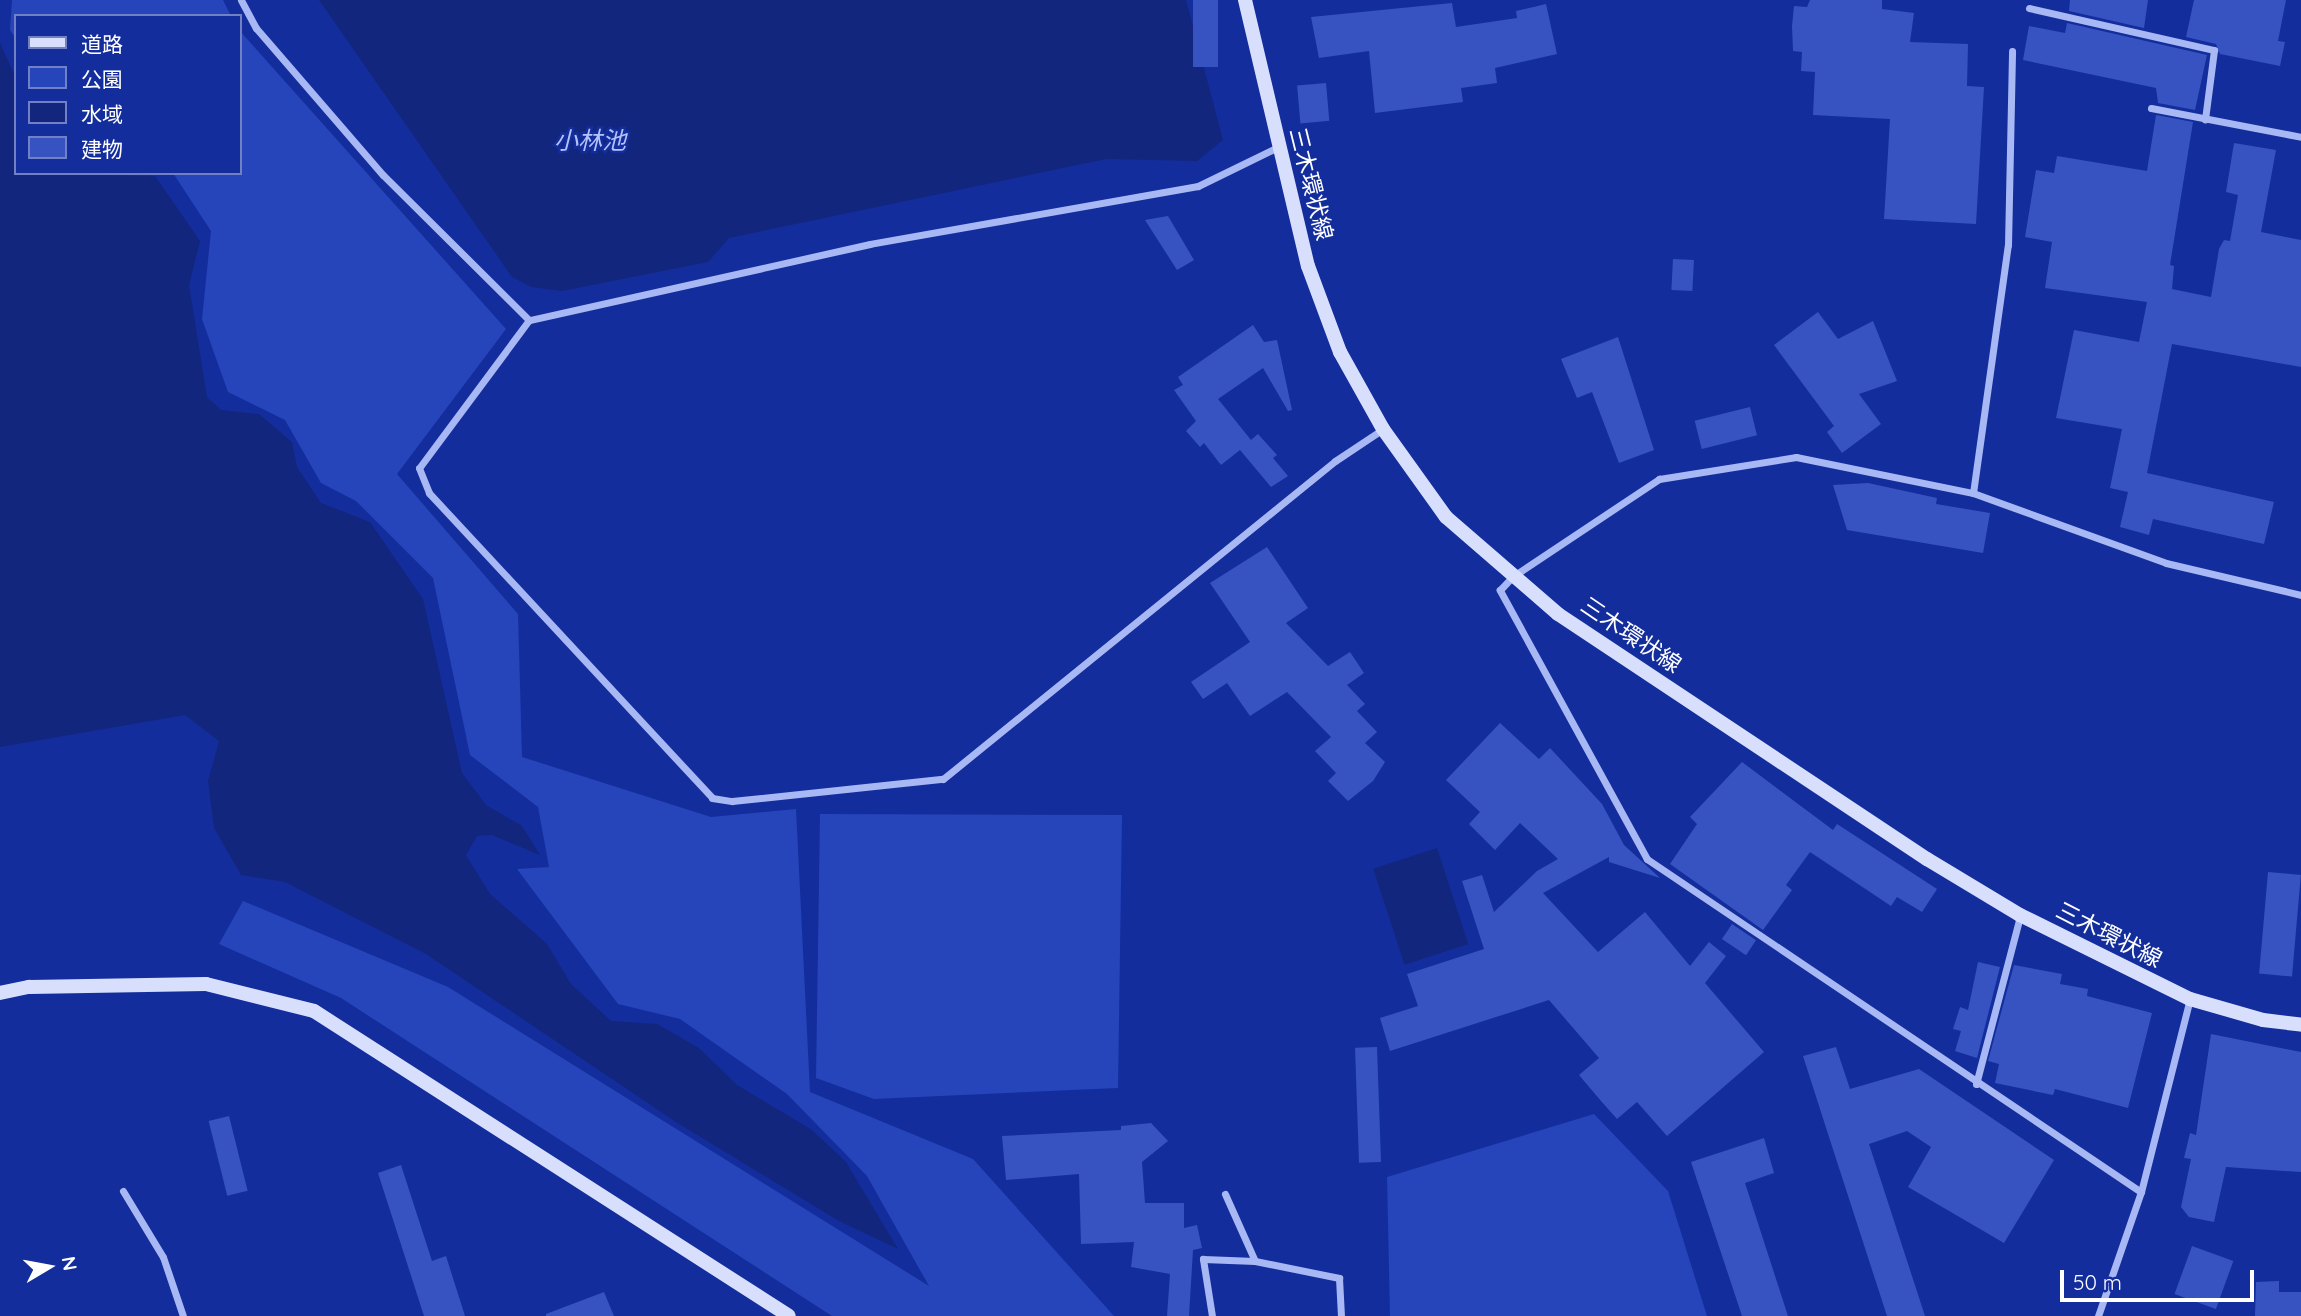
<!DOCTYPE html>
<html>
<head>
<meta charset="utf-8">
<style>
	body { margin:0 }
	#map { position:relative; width:2301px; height:1316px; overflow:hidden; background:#132d9c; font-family:Quicksand,"Noto Sans JP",sans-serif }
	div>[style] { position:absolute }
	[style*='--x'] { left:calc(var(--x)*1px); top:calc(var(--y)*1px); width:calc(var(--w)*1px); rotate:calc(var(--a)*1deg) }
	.green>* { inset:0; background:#2645ba }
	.water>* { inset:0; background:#13267d; transform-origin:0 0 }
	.building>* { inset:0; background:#3753c2; transform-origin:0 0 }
	.street>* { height:7px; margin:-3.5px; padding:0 3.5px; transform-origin:3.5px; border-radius:3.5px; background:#a8b8f4 }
	.secondary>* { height:14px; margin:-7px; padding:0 7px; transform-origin:7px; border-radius:7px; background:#d8dffd }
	span { translate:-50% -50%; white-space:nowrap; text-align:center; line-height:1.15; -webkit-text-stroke:5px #132d9c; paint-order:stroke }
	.street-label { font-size:23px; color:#fff }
	.water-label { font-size:24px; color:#b4c3fa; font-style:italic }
	.legend { position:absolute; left:14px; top:14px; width:228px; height:161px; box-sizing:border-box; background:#132d9c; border:2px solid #7181c4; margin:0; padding:9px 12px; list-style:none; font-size:21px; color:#fff }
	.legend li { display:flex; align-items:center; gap:14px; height:35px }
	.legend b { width:35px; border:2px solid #7181c4 }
	.north { position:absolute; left:14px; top:1232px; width:70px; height:70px; -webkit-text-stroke:5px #132d9c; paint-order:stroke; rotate:80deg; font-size:19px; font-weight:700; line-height:28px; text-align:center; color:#fff }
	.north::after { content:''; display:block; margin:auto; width:24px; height:32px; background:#fff; clip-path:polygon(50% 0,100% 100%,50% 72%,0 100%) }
	.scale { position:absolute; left:2060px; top:1270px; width:194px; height:32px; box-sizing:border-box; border:4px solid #fff; border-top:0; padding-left:9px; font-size:21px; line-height:24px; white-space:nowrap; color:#fff; -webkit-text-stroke:5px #132d9c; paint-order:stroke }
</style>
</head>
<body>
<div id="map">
	<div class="green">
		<div style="clip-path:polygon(12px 0,223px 0,231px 16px,16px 16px,16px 39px,10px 30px)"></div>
		<div style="clip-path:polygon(240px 31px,506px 329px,397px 474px,518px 614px,522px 757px,711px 817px,796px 809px,810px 1092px,973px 1159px,1114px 1316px,832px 1316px,341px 998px,219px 944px,243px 901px,448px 987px,929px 1286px,867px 1176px,787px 1094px,680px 1019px,618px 1004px,517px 869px,549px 867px,538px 807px,470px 755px,433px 578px,356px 501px,321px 483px,285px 420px,228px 392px,202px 319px,211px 231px,173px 173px,240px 173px)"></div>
		<div style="clip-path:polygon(820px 814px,1122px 815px,1118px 1088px,874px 1099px,816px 1078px)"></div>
		<div style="clip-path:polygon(1594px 1114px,1668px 1191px,1707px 1316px,1390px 1316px,1387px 1177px)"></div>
	</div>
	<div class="water">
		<div style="clip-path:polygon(319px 0,1186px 0,1223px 140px,1197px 161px,1106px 159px,729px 238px,708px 262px,562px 291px,531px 287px,512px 277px)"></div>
		<div style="clip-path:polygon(0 43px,16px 78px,16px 173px,155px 176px,200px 241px,189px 285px,207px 397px,221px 410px,259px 414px,292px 442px,297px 467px,321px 503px,370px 522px,423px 599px,462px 773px,486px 805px,522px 826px,540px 855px,492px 835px,477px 836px,466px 855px,490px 894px,547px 944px,571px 984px,611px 1021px,657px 1024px,699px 1048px,737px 1085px,812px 1130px,846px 1162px,898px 1249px,839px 1221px,679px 1124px,426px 954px,285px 882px,241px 875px,214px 828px,208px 781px,219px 741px,185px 715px,0 747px)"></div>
		<div style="left:1437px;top:848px;width:101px;height:67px;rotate:72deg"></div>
	</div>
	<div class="building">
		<div style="left:1193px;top:0;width:25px;height:67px"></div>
		<div style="clip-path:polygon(1810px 0,1882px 0,1882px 9px,1914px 13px,1910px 42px,1968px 44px,1967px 86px,1984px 87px,1976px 224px,1884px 219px,1890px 119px,1813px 115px,1815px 72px,1801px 71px,1802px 52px,1793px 51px,1792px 26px,1794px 6px,1807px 7px)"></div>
		<div style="clip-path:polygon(2070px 0,2148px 0,2144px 28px,2069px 11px)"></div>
		<div style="clip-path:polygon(2194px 0,2286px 0,2278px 41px,2285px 42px,2280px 66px,2220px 54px,2216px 44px,2186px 37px)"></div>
		<div style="clip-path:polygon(1452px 3px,1456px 27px,1517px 18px,1516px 11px,1546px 4px,1557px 54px,1495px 68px,1497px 83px,1461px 88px,1463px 102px,1375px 113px,1369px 51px,1319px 58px,1311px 17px)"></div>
		<div style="clip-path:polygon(2067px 23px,2207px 55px,2195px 110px,2158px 103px,2156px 88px,2023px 60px,2029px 26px,2065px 33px)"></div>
		<div style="left:1326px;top:83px;width:38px;height:29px;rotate:85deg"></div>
		<div style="clip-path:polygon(2156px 115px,2193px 122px,2170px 265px,2174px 266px,2172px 289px,2211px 297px,2219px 249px,2224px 240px,2230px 241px,2238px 195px,2226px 192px,2234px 143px,2276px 150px,2261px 232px,2301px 240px,2301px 367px,2172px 344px,2147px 473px,2274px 502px,2264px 544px,2153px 519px,2149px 535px,2120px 527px,2128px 492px,2110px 488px,2122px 429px,2056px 418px,2074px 330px,2139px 342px,2147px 302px,2045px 288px,2052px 242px,2025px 237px,2036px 170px,2054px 173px,2057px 156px,2147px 171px)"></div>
		<div style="clip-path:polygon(1168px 216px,1194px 260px,1177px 270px,1145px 220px)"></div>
		<div style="left:1673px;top:259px;width:21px;height:31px;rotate:3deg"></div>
		<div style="clip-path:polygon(1818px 312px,1838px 339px,1873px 321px,1897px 381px,1859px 394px,1881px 424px,1842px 453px,1827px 432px,1834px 426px,1774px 345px)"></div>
		<div style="clip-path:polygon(1253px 325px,1264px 342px,1277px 340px,1292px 410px,1288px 411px,1263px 368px,1218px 399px,1251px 440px,1258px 434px,1277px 455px,1273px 458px,1288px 476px,1271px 487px,1240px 450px,1221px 465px,1204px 443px,1200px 447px,1186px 431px,1196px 421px,1174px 390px,1183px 385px,1178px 377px)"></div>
		<div style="clip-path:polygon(1618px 337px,1654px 450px,1619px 463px,1592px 392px,1577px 398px,1561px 359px)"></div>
		<div style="left:1750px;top:407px;width:29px;height:57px;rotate:76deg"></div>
		<div style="clip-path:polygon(1868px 483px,1937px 498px,1936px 504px,1990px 513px,1983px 553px,1847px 530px,1833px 485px)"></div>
		<div style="clip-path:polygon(1267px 547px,1308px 608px,1286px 623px,1328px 666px,1350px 652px,1364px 673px,1347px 685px,1365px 704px,1357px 711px,1377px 732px,1365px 743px,1385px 762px,1373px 781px,1348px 801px,1328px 781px,1336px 773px,1315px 751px,1331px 737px,1287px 692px,1250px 716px,1227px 683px,1203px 699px,1191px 682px,1250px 642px,1210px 583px)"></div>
		<div style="clip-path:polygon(1500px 723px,1539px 759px,1550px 748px,1602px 804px,1624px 845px,1660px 878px,1609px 862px,1609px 857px,1543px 893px,1598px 952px,1645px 912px,1690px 966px,1709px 942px,1726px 956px,1705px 983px,1764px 1052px,1667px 1136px,1637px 1102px,1617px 1119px,1601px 1101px,1579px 1075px,1599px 1058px,1549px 1000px,1390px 1051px,1380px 1018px,1418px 1006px,1407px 974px,1484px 949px,1462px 881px,1482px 875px,1494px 912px,1537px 871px,1558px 859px,1520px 823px,1495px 850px,1469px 824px,1480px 812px,1446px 780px)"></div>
		<div style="clip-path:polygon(1742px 762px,1833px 830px,1837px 824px,1937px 889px,1922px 912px,1897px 897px,1891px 906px,1810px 852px,1786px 885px,1792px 890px,1763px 930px,1670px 864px,1697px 824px,1690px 817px)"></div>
		<div style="left:2268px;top:872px;width:33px;height:102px;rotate:5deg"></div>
		<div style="left:1732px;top:924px;width:29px;height:18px;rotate:34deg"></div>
		<div style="clip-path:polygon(1978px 962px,2000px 967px,1977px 1058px,1955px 1051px,1961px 1031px,1953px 1029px,1960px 1007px,1968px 1010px)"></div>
		<div style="clip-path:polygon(2014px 965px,2062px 974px,2060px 984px,2088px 989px,2087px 996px,2152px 1013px,2128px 1108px,2055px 1089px,2053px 1095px,1995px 1083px,1999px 1064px,1988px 1061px)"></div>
		<div style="clip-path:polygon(2211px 1034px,2301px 1052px,2301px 1172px,2226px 1167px,2214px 1222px,2189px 1217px,2181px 1207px,2191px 1159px,2184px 1158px,2190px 1133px,2196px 1135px)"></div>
		<div style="left:1377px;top:1047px;width:115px;height:22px;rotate:88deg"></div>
		<div style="clip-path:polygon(1836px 1047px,1850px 1089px,1919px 1069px,2054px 1160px,2004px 1243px,1908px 1187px,1931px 1147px,1907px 1131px,1869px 1144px,1925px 1316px,1887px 1316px,1829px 1137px,1803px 1056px)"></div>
		<div style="left:229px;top:1116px;width:77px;height:21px;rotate:76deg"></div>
		<div style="clip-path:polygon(1151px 1123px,1168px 1141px,1142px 1162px,1145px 1203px,1184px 1203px,1184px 1228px,1197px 1225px,1202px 1248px,1193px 1250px,1189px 1316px,1167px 1316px,1170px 1274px,1131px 1267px,1134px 1242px,1081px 1244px,1079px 1174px,1006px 1180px,1002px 1136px,1121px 1130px,1121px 1126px)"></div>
		<div style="clip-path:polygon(1764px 1138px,1774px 1173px,1745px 1183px,1788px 1316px,1742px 1316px,1691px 1162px)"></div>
		<div style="clip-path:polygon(401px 1165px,432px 1261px,446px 1256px,465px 1316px,424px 1316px,378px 1173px)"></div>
		<div style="left:2192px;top:1246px;width:44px;height:51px;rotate:20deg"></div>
		<div style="clip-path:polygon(2279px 1281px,2279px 1292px,2301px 1292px,2301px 1316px,2255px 1316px,2256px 1282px)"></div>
		<div style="clip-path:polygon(604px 1292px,614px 1316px,546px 1316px,546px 1314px)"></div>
	</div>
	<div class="street">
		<div style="--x:241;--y:0;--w:32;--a:62"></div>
		<div style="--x:256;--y:28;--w:194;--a:49.2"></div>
		<div style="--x:383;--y:175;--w:206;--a:44.8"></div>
		<div style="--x:2029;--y:8;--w:190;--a:12.8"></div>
		<div style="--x:2214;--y:50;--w:70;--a:97.4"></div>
		<div style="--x:2151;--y:108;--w:153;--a:10.9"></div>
		<div style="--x:1278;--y:147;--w:89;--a:154"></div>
		<div style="--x:1198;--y:186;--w:333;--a:170"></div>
		<div style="--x:870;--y:244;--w:349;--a:167.4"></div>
		<div style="--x:529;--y:320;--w:184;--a:126.6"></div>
		<div style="--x:419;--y:468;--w:27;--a:68"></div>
		<div style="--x:429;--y:493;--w:416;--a:47.1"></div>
		<div style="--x:712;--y:798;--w:20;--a:9"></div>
		<div style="--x:732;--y:801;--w:212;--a:-6"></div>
		<div style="--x:943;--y:779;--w:505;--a:-39.05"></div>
		<div style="--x:1335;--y:461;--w:58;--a:-33.7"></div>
		<div style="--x:1973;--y:493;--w:250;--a:-82"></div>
		<div style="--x:2008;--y:245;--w:194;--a:-88.8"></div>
		<div style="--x:1976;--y:1084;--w:174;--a:-75.3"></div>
		<div style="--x:123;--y:1191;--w:77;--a:58.8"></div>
		<div style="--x:163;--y:1257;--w:62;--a:71.3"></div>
		<div style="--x:2141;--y:1192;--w:596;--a:-146.02"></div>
		<div style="--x:1647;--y:859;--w:307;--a:-118.7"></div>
		<div style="--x:1500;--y:590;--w:18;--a:-47"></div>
		<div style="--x:1512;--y:577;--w:177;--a:-33.7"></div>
		<div style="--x:1659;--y:479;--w:139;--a:-9.1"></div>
		<div style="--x:1796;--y:457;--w:181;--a:11.5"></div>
		<div style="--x:1973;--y:493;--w:205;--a:19.9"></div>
		<div style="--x:2166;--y:563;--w:139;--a:13.3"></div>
		<div style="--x:1225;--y:1194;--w:73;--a:65.9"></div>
		<div style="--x:1255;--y:1261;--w:86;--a:11.4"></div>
		<div style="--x:1339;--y:1278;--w:38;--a:87"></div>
		<div style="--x:1212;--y:1316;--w:58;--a:-99"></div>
		<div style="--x:1203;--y:1259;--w:52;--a:2.2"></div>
		<div style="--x:2098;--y:1316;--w:131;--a:-70.9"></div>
		<div style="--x:2141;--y:1192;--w:199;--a:-75.8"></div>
	</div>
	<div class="secondary">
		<div style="--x:1245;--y:0;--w:273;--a:76.7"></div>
		<div style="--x:1308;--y:266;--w:92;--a:69.6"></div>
		<div style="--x:1340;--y:352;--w:88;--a:60.8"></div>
		<div style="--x:1383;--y:429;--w:108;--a:54.4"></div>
		<div style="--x:1446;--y:517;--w:148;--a:40.9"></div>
		<div style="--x:1558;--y:614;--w:443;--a:33.6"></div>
		<div style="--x:1927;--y:859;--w:109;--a:31.1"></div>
		<div style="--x:2020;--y:915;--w:190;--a:26.3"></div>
		<div style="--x:2190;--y:999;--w:76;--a:16"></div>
		<div style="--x:2263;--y:1020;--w:38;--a:7"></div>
		<div style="--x:0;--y:993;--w:30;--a:-12"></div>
		<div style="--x:29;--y:987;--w:177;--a:-1"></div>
		<div style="--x:206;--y:984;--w:111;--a:14"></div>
		<div style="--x:314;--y:1011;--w:564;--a:32.7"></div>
	</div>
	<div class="street-label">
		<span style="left:1311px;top:184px;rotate:76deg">三木環状線</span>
		<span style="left:1631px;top:635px;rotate:34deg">三木環状線</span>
		<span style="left:2109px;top:935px;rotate:27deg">三木環状線</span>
	</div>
	<div class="water-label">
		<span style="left:590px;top:141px">小林池</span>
	</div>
	<ul class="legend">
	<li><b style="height:9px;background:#d8dffd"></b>道路</li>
	<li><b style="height:19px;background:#2645ba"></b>公園</li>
	<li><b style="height:19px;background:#13267d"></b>水域</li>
	<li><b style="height:19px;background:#3753c2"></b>建物</li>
	</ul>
	<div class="north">N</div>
	<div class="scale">50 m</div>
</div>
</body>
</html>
